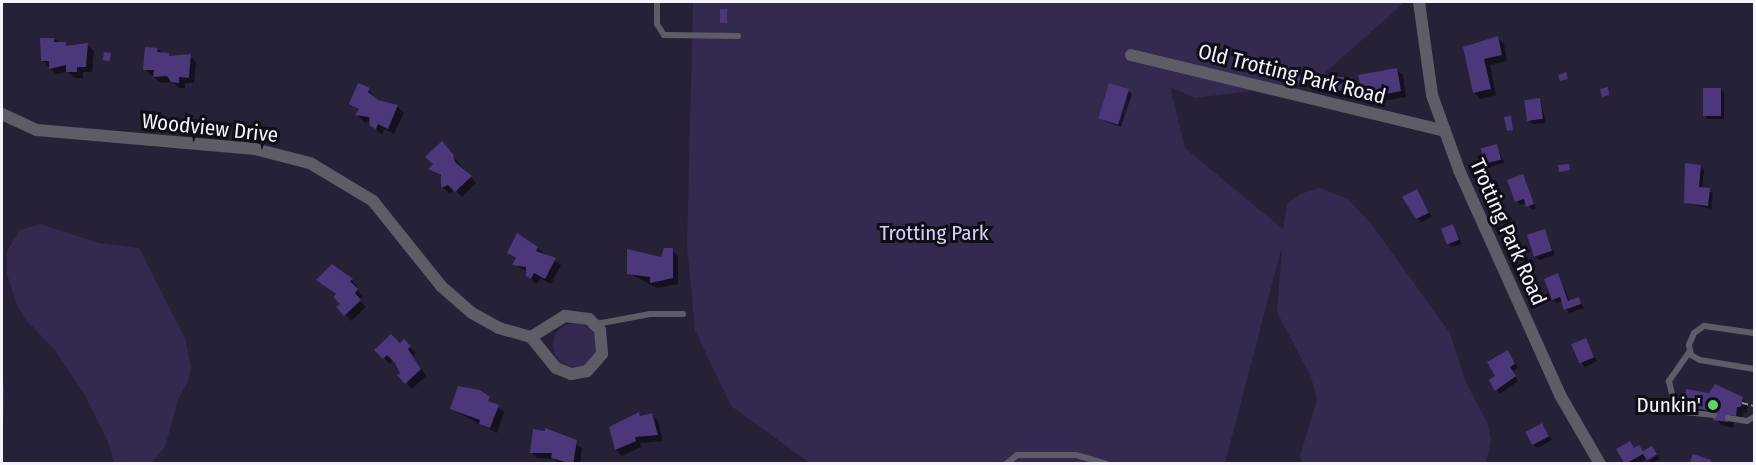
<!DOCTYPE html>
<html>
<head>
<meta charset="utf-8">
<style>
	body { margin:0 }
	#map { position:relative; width:1756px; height:465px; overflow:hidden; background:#262137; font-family:"Fira Sans Condensed",sans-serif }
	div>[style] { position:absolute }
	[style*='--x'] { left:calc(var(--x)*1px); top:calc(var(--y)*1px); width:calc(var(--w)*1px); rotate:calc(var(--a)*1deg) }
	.green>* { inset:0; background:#34294f }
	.round { border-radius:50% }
	.shadow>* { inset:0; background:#0007 }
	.building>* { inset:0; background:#4b377a; transform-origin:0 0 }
	.path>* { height:2px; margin-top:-1px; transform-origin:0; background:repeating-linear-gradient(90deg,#928fa0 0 6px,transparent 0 9px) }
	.lane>* { height:6px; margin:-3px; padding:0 3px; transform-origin:3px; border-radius:3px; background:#5e5c67 }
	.street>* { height:12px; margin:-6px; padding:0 6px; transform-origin:6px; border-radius:6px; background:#5e5c67 }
	.dots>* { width:16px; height:16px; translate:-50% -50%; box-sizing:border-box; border:3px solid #0f0d16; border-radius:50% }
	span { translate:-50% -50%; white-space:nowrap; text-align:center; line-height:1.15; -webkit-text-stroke:6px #0f0d16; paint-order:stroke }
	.street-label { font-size:21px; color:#f5f3ff }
	.park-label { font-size:21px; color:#d7cff8 }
	.poi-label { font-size:21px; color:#f5f3ff }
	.right { translate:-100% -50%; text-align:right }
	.frame { position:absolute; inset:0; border:3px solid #f5f3ff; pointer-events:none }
</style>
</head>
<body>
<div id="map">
	<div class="green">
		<div style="clip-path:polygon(693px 2px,1405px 2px,1313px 83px,1195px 98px,1170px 87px,1185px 148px,1283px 229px,1287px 204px,1300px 194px,1320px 188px,1348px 199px,1372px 225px,1450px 333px,1466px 383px,1488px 424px,1491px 439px,1486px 463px,1302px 463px,1300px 456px,1317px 400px,1311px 377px,1277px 312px,1282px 246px,1225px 463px,810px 463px,731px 406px,695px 330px,687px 246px)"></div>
		<div style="clip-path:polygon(40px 224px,99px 243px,139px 248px,185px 338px,191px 367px,189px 379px,178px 400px,165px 447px,151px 463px,114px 463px,108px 441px,85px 395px,55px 350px,25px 319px,17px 305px,7px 274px,7px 251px,20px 230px)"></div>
		<div class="round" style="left:553px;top:323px;width:44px;height:44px"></div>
		<div style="clip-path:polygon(2px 369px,5px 395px,2px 442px)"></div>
	</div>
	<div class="shadow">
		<div style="clip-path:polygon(1498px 38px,1504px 44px,1507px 61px,1490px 65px,1496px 95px,1480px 99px,1474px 92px,1464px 48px)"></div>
		<div style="clip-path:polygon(53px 39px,69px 47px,88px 45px,94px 51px,92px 72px,83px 72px,83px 78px,74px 78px,68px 72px,56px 74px,42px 60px)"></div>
		<div style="clip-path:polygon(157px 49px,172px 58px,190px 56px,196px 62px,194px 83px,185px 83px,185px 88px,179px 88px,173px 82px,161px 83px,151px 75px,145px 69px)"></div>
		<div style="clip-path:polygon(1396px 69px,1403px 75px,1406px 97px,1378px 102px,1362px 87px)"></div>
		<div style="clip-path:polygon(1352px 78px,1356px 94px,1340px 94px,1336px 90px)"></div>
		<div style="clip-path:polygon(1720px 89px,1724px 93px,1724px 119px,1708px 119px,1704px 115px)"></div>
		<div style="clip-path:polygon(369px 90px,377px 101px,398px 107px,404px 113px,394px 134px,384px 129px,382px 134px,378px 132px,371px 120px,365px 123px,357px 115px,360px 111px,351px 103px)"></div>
		<div style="clip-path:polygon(1128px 90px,1132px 94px,1121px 127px,1104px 121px,1100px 117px)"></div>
		<div style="clip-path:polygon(1540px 99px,1546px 123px,1533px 124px,1529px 121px)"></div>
		<div style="clip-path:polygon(442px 143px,476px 183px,462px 197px,455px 190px,449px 193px,440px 185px,444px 181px,441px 176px,430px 169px)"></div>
		<div style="clip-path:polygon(1497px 146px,1504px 163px,1489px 167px,1485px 163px)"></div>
		<div style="clip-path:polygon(1701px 166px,1704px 170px,1702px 189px,1713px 193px,1711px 209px,1686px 203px)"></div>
		<div style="clip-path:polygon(1522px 176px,1536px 208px,1532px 210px,1527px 203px,1520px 205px,1516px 201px)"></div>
		<div style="clip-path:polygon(1417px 191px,1432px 217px,1421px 222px,1417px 218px)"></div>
		<div style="clip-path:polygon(1453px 225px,1462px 244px,1452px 247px,1448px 243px)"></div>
		<div style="clip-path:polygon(1545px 231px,1555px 255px,1539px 260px,1535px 256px)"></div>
		<div style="clip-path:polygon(537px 248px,561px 265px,551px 284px,540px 278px,537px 284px,534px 282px,527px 272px,514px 264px,517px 260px,508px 253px)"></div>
		<div style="clip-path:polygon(672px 250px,678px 256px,678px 284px,657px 288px,629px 273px,662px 259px)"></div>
		<div style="clip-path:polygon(345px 273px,357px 286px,355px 288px,363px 296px,359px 300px,366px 307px,351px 321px,338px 307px,342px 304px,337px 295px,318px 280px)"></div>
		<div style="clip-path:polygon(1558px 275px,1570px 301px,1578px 298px,1584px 308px,1569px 313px,1563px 301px,1557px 303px,1553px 299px)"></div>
		<div style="clip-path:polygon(1585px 339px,1597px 361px,1585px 367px,1581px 363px)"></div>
		<div style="clip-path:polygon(404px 341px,416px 353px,413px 356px,426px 376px,412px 389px,399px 375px,402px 373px,394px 360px,390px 364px,376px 350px)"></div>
		<div style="clip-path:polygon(1508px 352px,1518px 368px,1513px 371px,1518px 381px,1500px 394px,1491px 380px,1497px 376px)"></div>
		<div style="clip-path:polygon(470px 388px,504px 412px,497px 433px,451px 409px)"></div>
		<div style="clip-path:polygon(1742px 398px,1748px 405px,1747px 413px,1743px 412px,1742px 421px,1734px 420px,1733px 428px,1721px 425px,1715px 417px,1691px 412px,1685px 406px)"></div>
		<div style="clip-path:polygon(639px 414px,642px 417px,652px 415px,658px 421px,663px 441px,640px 443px,641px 447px,622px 456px,616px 450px,610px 428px)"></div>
		<div style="clip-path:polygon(1542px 425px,1552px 440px,1537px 448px,1533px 444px)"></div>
		<div style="clip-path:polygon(547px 429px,582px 448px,580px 464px,559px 464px,554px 459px,537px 458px,531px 452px)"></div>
		<div style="clip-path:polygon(1630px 443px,1635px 449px,1639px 447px,1644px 452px,1652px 448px,1657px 453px,1636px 464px,1627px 464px,1618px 450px)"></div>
		<div style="clip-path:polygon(1658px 455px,1660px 459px,1652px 463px,1649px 461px)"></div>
	</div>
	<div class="building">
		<div style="left:720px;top:9px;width:7px;height:14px"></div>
		<div style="clip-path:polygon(1498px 36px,1502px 55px,1484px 59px,1491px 89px,1473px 93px,1463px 47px)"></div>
		<div style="clip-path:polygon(40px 38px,54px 38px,54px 42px,66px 42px,66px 46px,88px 43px,86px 67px,77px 67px,77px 72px,66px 72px,66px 65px,49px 69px,49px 61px,41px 61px)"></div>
		<div style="clip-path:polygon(145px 47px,158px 48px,157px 52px,169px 53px,169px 56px,191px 54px,189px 78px,179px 77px,179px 83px,171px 82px,167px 76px,153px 77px,154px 70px,143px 70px)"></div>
		<div style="left:104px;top:52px;width:7px;height:8px;rotate:8deg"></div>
		<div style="clip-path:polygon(1397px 68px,1401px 91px,1370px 97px,1368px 86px,1361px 88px,1358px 75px)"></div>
		<div style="clip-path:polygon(1566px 72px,1568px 79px,1560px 81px,1558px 75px)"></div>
		<div style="left:1294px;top:76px;width:13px;height:8px;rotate:9deg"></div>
		<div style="left:1335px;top:77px;width:17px;height:14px"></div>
		<div style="clip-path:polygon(358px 83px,370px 88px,368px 92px,378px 100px,398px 105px,388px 129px,378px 124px,376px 129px,370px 126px,369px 117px,355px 115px,359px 109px,349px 104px)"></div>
		<div style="left:1109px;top:83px;width:21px;height:37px;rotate:17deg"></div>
		<div style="clip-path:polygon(1608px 87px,1609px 95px,1602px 97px,1600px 89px)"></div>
		<div style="left:1703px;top:88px;width:18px;height:28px"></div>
		<div style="left:1540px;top:98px;width:21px;height:16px;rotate:82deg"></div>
		<div style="clip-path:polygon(1511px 116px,1513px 130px,1507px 131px,1504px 117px)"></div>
		<div style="clip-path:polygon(442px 141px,453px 154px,455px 162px,472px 176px,455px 192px,448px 185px,441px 188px,441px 175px,428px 169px,433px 164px,425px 157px)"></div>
		<div style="left:1497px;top:144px;width:16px;height:17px;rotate:75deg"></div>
		<div style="clip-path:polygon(1685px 163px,1701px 165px,1699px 187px,1710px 188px,1708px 206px,1684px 203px)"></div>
		<div style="clip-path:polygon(1569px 164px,1570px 170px,1559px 172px,1558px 165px)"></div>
		<div style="clip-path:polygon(1523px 174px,1534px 204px,1526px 207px,1524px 199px,1515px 202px,1507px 180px)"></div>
		<div style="clip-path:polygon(1417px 189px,1429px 213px,1416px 219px,1402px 197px)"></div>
		<div style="left:1453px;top:224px;width:17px;height:13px;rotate:69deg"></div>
		<div style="left:1545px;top:229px;width:23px;height:19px;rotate:72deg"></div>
		<div style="clip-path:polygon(517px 233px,538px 247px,536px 251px,556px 258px,545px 279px,534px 273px,531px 279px,526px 276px,526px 267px,512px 265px,516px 258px,507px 253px)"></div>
		<div style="clip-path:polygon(664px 248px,673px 248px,673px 278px,650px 283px,650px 277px,627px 274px,627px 249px,661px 257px)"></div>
		<div style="clip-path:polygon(332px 264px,353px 279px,350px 281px,358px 289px,355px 293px,361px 300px,344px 316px,336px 307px,340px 304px,333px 297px,336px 294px,316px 280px)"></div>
		<div style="clip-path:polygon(1558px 273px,1568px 301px,1579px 297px,1581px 304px,1564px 310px,1560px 297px,1552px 300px,1544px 279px)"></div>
		<div style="clip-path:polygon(391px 334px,400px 343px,404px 339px,411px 346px,408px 349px,421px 369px,405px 384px,397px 375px,400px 373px,395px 363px,387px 355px,383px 359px,374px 350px)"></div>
		<div style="left:1586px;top:338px;width:21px;height:16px;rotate:67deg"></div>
		<div style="clip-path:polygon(1508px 350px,1515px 364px,1510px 367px,1516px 376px,1495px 391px,1489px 380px,1495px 376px,1487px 362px)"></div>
		<div style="clip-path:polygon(1715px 384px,1743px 397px,1741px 407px,1737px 407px,1736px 416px,1729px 415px,1728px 422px,1713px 420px,1715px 412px,1684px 406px,1686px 389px,1709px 393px)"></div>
		<div style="clip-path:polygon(458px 386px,480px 390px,490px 397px,488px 401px,499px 405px,490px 428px,479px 424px,480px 420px,450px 409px)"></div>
		<div style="clip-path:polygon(639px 412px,640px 416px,652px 413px,658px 435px,635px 437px,636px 441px,615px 450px,609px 427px)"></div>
		<div style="left:1542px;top:423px;width:15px;height:19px;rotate:62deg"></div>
		<div style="clip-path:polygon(545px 428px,577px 440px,573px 464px,551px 458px,552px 453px,530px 453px,533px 429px,545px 431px)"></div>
		<div style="clip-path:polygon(1630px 441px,1634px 448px,1639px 445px,1643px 451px,1652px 446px,1657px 454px,1647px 460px,1643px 454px,1625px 464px,1616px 449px)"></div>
		<div style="clip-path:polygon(1693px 454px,1711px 460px,1710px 464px,1689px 464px)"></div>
	</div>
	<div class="path">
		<div style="--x:1742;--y:403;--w:12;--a:14"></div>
	</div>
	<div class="lane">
		<div style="--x:657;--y:2;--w:22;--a:90"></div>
		<div style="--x:657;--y:24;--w:13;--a:58"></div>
		<div style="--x:664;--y:35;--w:74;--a:0.8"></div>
		<div style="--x:596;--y:324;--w:55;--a:-10.5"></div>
		<div style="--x:650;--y:314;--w:33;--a:0"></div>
		<div style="--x:1754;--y:333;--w:50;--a:-172"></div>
		<div style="--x:1704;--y:326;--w:12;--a:145"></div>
		<div style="--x:1694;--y:333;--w:13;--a:113"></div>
		<div style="--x:1689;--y:345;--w:10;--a:79"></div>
		<div style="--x:1691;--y:355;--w:10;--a:29"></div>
		<div style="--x:1700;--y:360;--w:55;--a:9.5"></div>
		<div style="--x:1690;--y:351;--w:37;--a:125"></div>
		<div style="--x:1669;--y:381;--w:27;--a:77"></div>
		<div style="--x:1675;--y:407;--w:10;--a:29"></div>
		<div style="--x:1684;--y:412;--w:30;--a:6"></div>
		<div style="--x:1728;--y:418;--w:19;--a:9"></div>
		<div style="--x:1747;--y:421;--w:8;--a:-30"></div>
		<div style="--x:1006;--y:464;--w:14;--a:-39"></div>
		<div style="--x:1017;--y:455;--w:59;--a:0"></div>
		<div style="--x:1076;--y:455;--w:32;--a:16"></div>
	</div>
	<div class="street">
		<div style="--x:1419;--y:2;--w:94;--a:82"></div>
		<div style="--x:1432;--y:95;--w:80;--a:70.2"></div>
		<div style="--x:1459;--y:170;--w:247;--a:65.8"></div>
		<div style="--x:1560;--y:395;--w:80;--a:59.9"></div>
		<div style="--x:1131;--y:55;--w:323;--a:13.6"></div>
		<div style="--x:2;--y:114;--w:38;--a:25"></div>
		<div style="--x:37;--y:130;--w:219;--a:5"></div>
		<div style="--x:255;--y:149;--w:57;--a:14.3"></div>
		<div style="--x:310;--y:163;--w:74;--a:31.1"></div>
		<div style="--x:373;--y:201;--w:109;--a:51.3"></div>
		<div style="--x:441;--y:286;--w:41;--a:41.1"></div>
		<div style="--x:472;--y:313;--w:31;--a:29"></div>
		<div style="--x:499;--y:328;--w:33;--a:16"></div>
		<div style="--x:565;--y:316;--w:24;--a:7"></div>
		<div style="--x:589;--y:319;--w:16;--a:45"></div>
		<div style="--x:600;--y:330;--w:24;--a:85"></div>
		<div style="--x:602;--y:354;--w:23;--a:131"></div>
		<div style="--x:587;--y:371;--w:16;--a:169"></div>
		<div style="--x:571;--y:374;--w:16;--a:-158"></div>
		<div style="--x:556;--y:368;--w:40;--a:-129"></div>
		<div style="--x:531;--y:337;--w:40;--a:-32"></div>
	</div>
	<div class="dots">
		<div style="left:1713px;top:405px;background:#63d468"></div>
	</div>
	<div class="street-label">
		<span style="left:1292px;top:74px;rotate:14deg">Old Trotting Park Road</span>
		<span style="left:210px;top:128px;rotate:6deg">Woodview Drive</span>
		<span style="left:1508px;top:232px;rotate:66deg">Trotting Park Road</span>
	</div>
	<div class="park-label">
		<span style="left:934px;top:233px">Trotting Park</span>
	</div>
	<div class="poi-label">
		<span class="right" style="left:1701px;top:405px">Dunkin'</span>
	</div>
	<div class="frame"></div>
</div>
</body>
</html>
